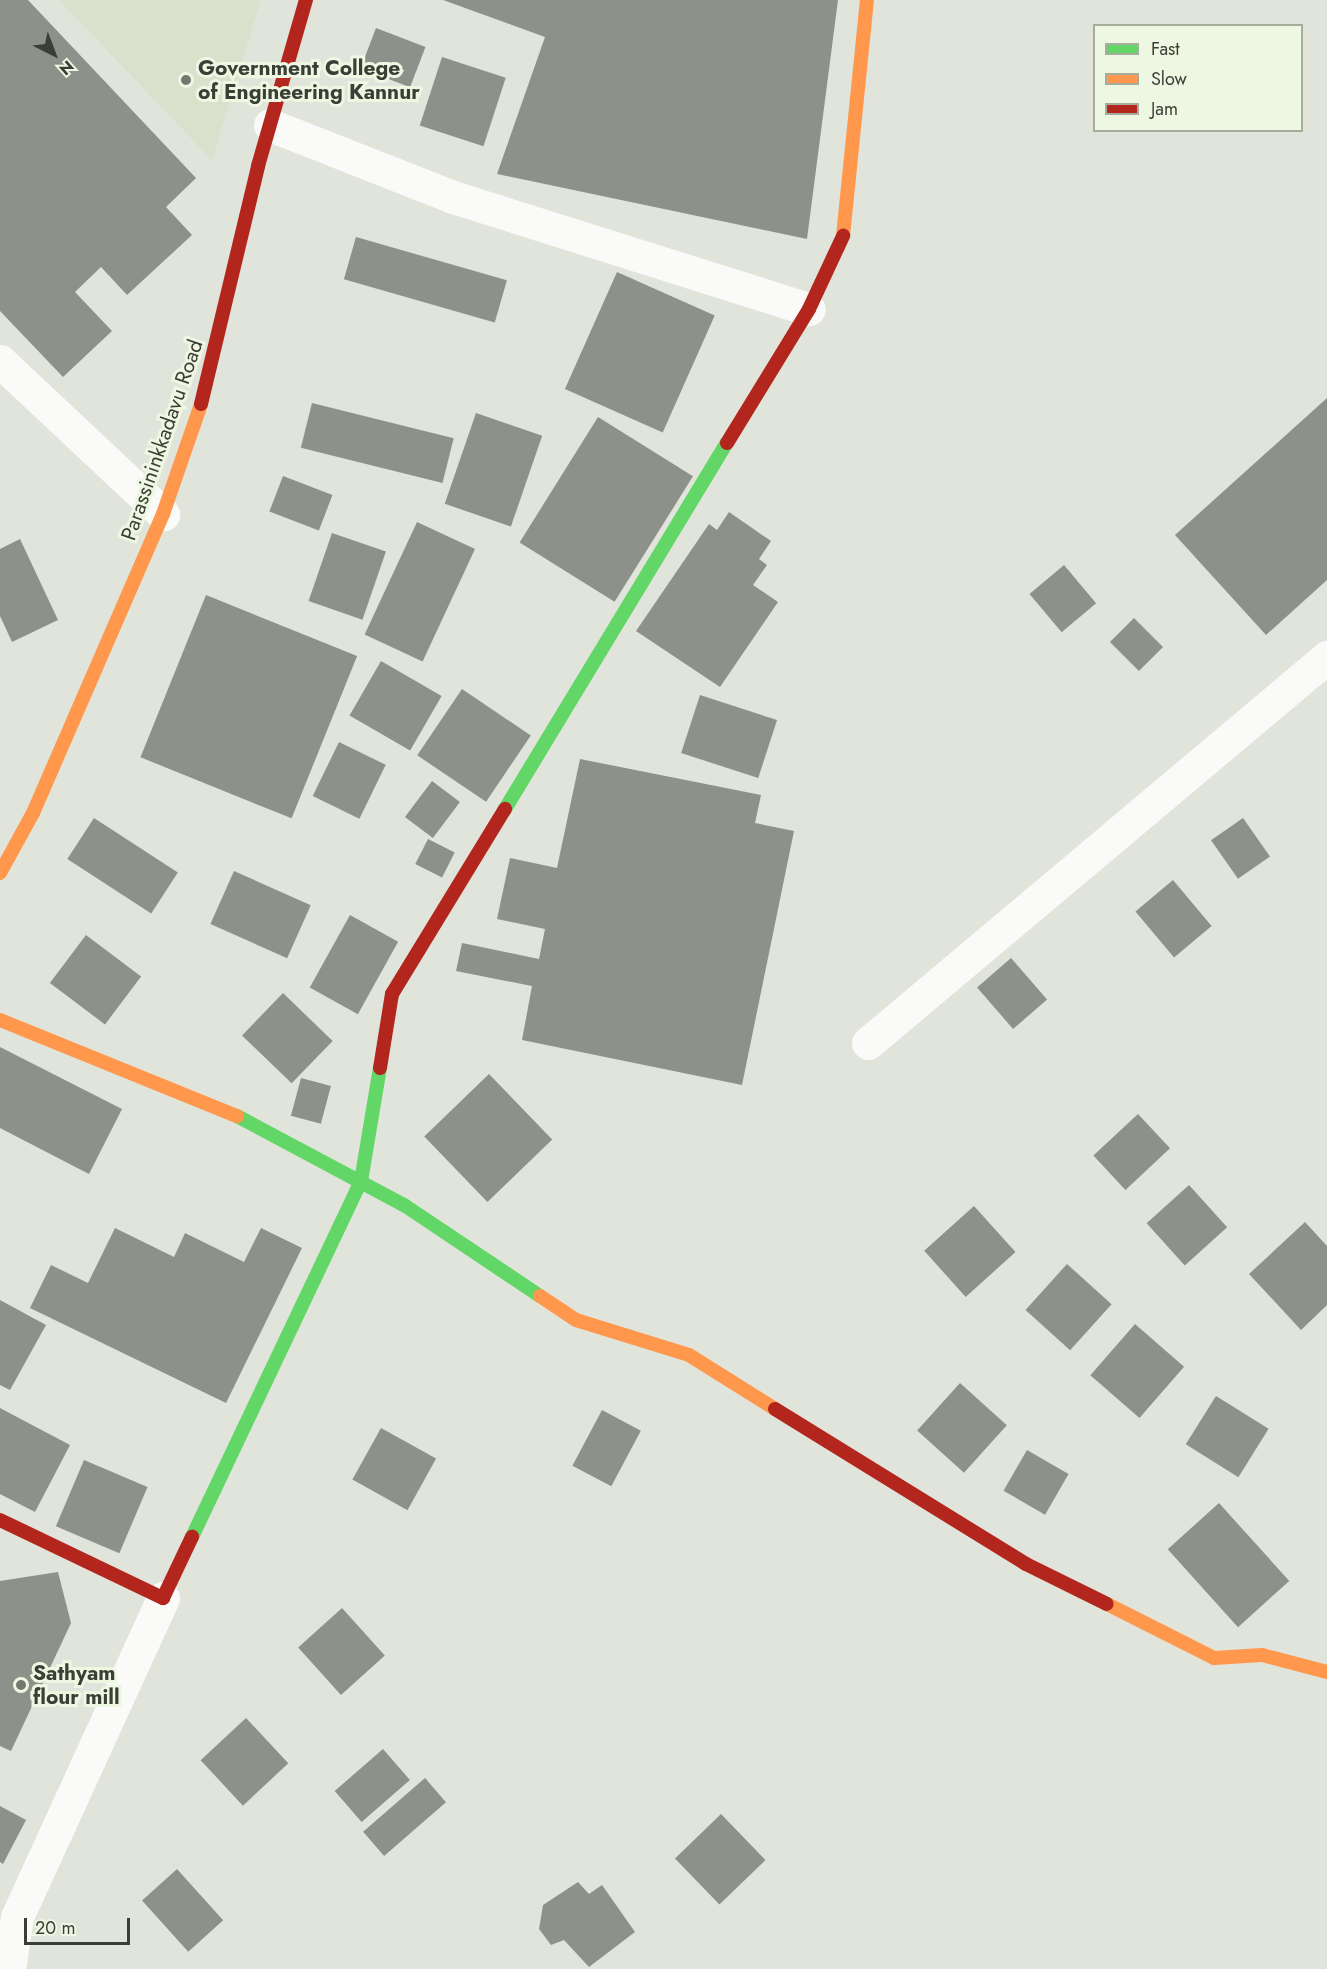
<!DOCTYPE html>
<html>
<head>
<meta charset="utf-8">
<style>
	body { margin:0 }
	#map { position:relative; width:1327px; height:1969px; overflow:hidden; background:#e0e4da; font-family:Jost,sans-serif }
	div>[style] { position:absolute }
	[style*='--x'] { left:calc(var(--x)*1px); top:calc(var(--y)*1px); width:calc(var(--w)*1px); rotate:calc(var(--a)*1deg) }
	.built>* { inset:0; background:#d9e1cd }
	.building>* { inset:0; background:#8e918a; transform-origin:0 0 }
	.street>* { height:33px; margin:-16.5px; padding:0 16.5px; transform-origin:16.5px; border-radius:16.5px; background:#fafbf9 }
	.fast>* { height:14px; margin:-7px; padding:0 7px; transform-origin:7px; border-radius:7px; background:#63d668 }
	.slow>* { height:14px; margin:-7px; padding:0 7px; transform-origin:7px; border-radius:7px; background:#ff974d }
	.jam>* { height:14px; margin:-7px; padding:0 7px; transform-origin:7px; border-radius:7px; background:#b3261e }
	.dots>* { width:16px; height:16px; translate:-50% -50%; box-sizing:border-box; border:3px solid #eef7e2; border-radius:50% }
	span { translate:-50% -50%; white-space:nowrap; text-align:center; line-height:1.15; -webkit-text-stroke:6px #eef7e2; paint-order:stroke }
	.poi-label { font-size:21px; color:#3b3e36; font-weight:700 }
	.left { translate:0 -50%; text-align:left }
	.street-label { font-size:21px; color:#3b3e36 }
	.legend { position:absolute; left:1093px; top:24px; width:210px; height:108px; box-sizing:border-box; background:#eef7e2; border:2px solid #a6ad9d; margin:0; padding:8px 10px; list-style:none; font-size:18px; color:#3b3e36 }
	.legend li { display:flex; align-items:center; gap:12px; height:30px }
	.legend b { width:30px; border:2px solid #a6ad9d }
	.north { position:absolute; left:24px; top:24px; width:60px; height:60px; -webkit-text-stroke:4px #eef7e2; paint-order:stroke; rotate:138deg; font-size:16px; font-weight:700; line-height:24px; text-align:center; color:#3b3e36 }
	.north::after { content:''; display:block; margin:auto; width:21px; height:27px; background:#3b3e36; clip-path:polygon(50% 0,100% 100%,50% 72%,0 100%) }
	.scale { position:absolute; left:24px; top:1918px; width:106px; height:27px; box-sizing:border-box; border:3px solid #3b3e36; border-top:0; padding-left:8px; font-size:18px; line-height:21px; white-space:nowrap; color:#3b3e36; -webkit-text-stroke:4px #eef7e2; paint-order:stroke }
</style>
</head>
<body>
<div id="map">
	<div class="built">
		<div style="clip-path:polygon(59px 0,261px 0,212px 160px)"></div>
	</div>
	<div class="building">
		<div style="clip-path:polygon(0 0,28px 0,196px 178px,166px 207px,192px 235px,127px 295px,101px 267px,75px 292px,112px 331px,63px 377px,0 311px)"></div>
		<div style="clip-path:polygon(443px 0,838px 0,807px 239px,497px 174px,545px 37px)"></div>
		<div style="left:376px;top:28px;width:53px;height:43px;rotate:21deg"></div>
		<div style="left:442px;top:57px;width:67px;height:72px;rotate:18deg"></div>
		<div style="left:356px;top:237px;width:157px;height:44px;rotate:16deg"></div>
		<div style="left:617px;top:272px;width:107px;height:128px;rotate:24deg"></div>
		<div style="clip-path:polygon(1327px 398px,1327px 580px,1266px 635px,1175px 535px)"></div>
		<div style="left:312px;top:403px;width:146px;height:46px;rotate:14deg"></div>
		<div style="left:476px;top:413px;width:70px;height:96px;rotate:19deg"></div>
		<div style="left:598px;top:417px;width:112px;height:148px;rotate:32deg"></div>
		<div style="left:283px;top:476px;width:53px;height:38px;rotate:21deg"></div>
		<div style="clip-path:polygon(729px 512px,771px 541px,759px 559px,767px 565px,753px 585px,778px 602px,720px 687px,636px 631px,709px 524px,717px 530px)"></div>
		<div style="left:417px;top:522px;width:64px;height:124px;rotate:25deg"></div>
		<div style="left:332px;top:533px;width:57px;height:72px;rotate:19deg"></div>
		<div style="clip-path:polygon(20px 539px,58px 620px,12px 642px,0 616px,0 549px)"></div>
		<div style="left:1064px;top:565px;width:50px;height:45px;rotate:50deg"></div>
		<div style="left:206px;top:595px;width:163px;height:175px;rotate:22deg"></div>
		<div style="left:1134px;top:618px;width:41px;height:34px;rotate:45deg"></div>
		<div style="left:381px;top:661px;width:70px;height:63px;rotate:30deg"></div>
		<div style="left:462px;top:689px;width:83px;height:80px;rotate:34deg"></div>
		<div style="left:700px;top:695px;width:81px;height:61px;rotate:18deg"></div>
		<div style="left:339px;top:742px;width:52px;height:60px;rotate:26deg"></div>
		<div style="clip-path:polygon(580px 759px,761px 795px,755px 823px,794px 831px,742px 1085px,522px 1040px,532px 986px,456px 971px,462px 943px,539px 959px,545px 929px,497px 919px,510px 858px,557px 868px)"></div>
		<div style="left:432px;top:781px;width:35px;height:45px;rotate:37deg"></div>
		<div style="left:94px;top:818px;width:100px;height:49px;rotate:33deg"></div>
		<div style="left:1243px;top:818px;width:47px;height:39px;rotate:55deg"></div>
		<div style="left:428px;top:839px;width:30px;height:28px;rotate:27deg"></div>
		<div style="left:234px;top:871px;width:84px;height:58px;rotate:24deg"></div>
		<div style="left:1173px;top:880px;width:60px;height:49px;rotate:50deg"></div>
		<div style="left:350px;top:915px;width:55px;height:83px;rotate:29deg"></div>
		<div style="left:86px;top:935px;width:69px;height:60px;rotate:37deg"></div>
		<div style="left:1011px;top:958px;width:55px;height:45px;rotate:49deg"></div>
		<div style="left:283px;top:993px;width:69px;height:59px;rotate:44deg"></div>
		<div style="clip-path:polygon(0 1047px,122px 1109px,89px 1174px,0 1128px)"></div>
		<div style="left:489px;top:1074px;width:91px;height:90px;rotate:46deg"></div>
		<div style="left:301px;top:1078px;width:31px;height:39px;rotate:15deg"></div>
		<div style="left:1138px;top:1114px;width:47px;height:61px;rotate:47deg"></div>
		<div style="left:1189px;top:1185px;width:57px;height:57px;rotate:48deg"></div>
		<div style="left:974px;top:1206px;width:62px;height:67px;rotate:48deg"></div>
		<div style="clip-path:polygon(1305px 1222px,1327px 1246px,1327px 1305px,1301px 1330px,1249px 1274px)"></div>
		<div style="clip-path:polygon(115px 1228px,174px 1257px,185px 1233px,244px 1262px,261px 1228px,302px 1248px,226px 1403px,30px 1308px,51px 1265px,88px 1283px)"></div>
		<div style="left:1067px;top:1264px;width:60px;height:62px;rotate:42deg"></div>
		<div style="clip-path:polygon(0 1300px,46px 1325px,10px 1390px,0 1385px)"></div>
		<div style="left:1135px;top:1324px;width:65px;height:68px;rotate:41deg"></div>
		<div style="left:960px;top:1383px;width:63px;height:64px;rotate:42deg"></div>
		<div style="left:1216px;top:1396px;width:62px;height:57px;rotate:32deg"></div>
		<div style="clip-path:polygon(0 1408px,70px 1445px,35px 1512px,0 1494px)"></div>
		<div style="left:602px;top:1410px;width:44px;height:63px;rotate:28deg"></div>
		<div style="left:381px;top:1428px;width:63px;height:59px;rotate:29deg"></div>
		<div style="left:1027px;top:1450px;width:48px;height:47px;rotate:30deg"></div>
		<div style="left:84px;top:1460px;width:69px;height:72px;rotate:23deg"></div>
		<div style="left:1219px;top:1503px;width:105px;height:69px;rotate:48deg"></div>
		<div style="clip-path:polygon(58px 1572px,71px 1623px,11px 1751px,0 1746px,0 1581px)"></div>
		<div style="left:342px;top:1608px;width:64px;height:59px;rotate:48deg"></div>
		<div style="left:246px;top:1718px;width:62px;height:62px;rotate:47deg"></div>
		<div style="left:383px;top:1749px;width:41px;height:64px;rotate:49deg"></div>
		<div style="left:425px;top:1778px;width:32px;height:82px;rotate:49deg"></div>
		<div style="clip-path:polygon(0 1806px,26px 1820px,3px 1864px,0 1862px)"></div>
		<div style="left:721px;top:1814px;width:64px;height:64px;rotate:46deg"></div>
		<div style="left:177px;top:1869px;width:69px;height:47px;rotate:48deg"></div>
		<div style="clip-path:polygon(578px 1882px,589px 1894px,602px 1885px,635px 1932px,589px 1967px,564px 1940px,551px 1945px,539px 1929px,543px 1905px)"></div>
	</div>
	<div class="street">
		<div style="--x:270;--y:125;--w:197;--a:21.5"></div>
		<div style="--x:453;--y:197;--w:373;--a:17.5"></div>
		<div style="--x:0;--y:361;--w:224;--a:43.2"></div>
		<div style="--x:868;--y:1043;--w:600;--a:-40.06"></div>
		<div style="--x:9;--y:1969;--w:53;--a:-81.3"></div>
		<div style="--x:17;--y:1917;--w:351;--a:-65.4"></div>
	</div>
	<div class="fast">
		<div style="--x:505;--y:809;--w:428;--a:-58.8"></div>
		<div style="--x:237;--y:1116;--w:189;--a:28.1"></div>
		<div style="--x:404;--y:1205;--w:164;--a:33.8"></div>
		<div style="--x:192;--y:1537;--w:394;--a:-64.6"></div>
		<div style="--x:361;--y:1181;--w:115;--a:-80.5"></div>
	</div>
	<div class="slow">
		<div style="--x:843;--y:236;--w:237;--a:-84.2"></div>
		<div style="--x:0;--y:873;--w:68;--a:-61.2"></div>
		<div style="--x:33;--y:813;--w:326;--a:-66.5"></div>
		<div style="--x:163;--y:514;--w:116;--a:-70.9"></div>
		<div style="--x:0;--y:1020;--w:256;--a:22.1"></div>
		<div style="--x:540;--y:1296;--w:43;--a:33.7"></div>
		<div style="--x:576;--y:1320;--w:118;--a:17.2"></div>
		<div style="--x:689;--y:1355;--w:102;--a:32.1"></div>
		<div style="--x:1107;--y:1604;--w:120;--a:26.8"></div>
		<div style="--x:1214;--y:1658;--w:48;--a:-3.6"></div>
		<div style="--x:1262;--y:1655;--w:67;--a:14.7"></div>
	</div>
	<div class="jam">
		<div style="--x:201;--y:404;--w:245;--a:-76.5"></div>
		<div style="--x:258;--y:166;--w:173;--a:-73.9"></div>
		<div style="--x:727;--y:443;--w:157;--a:-58.5"></div>
		<div style="--x:809;--y:309;--w:81;--a:-65"></div>
		<div style="--x:380;--y:1068;--w:75;--a:-80.8"></div>
		<div style="--x:392;--y:994;--w:217;--a:-58.6"></div>
		<div style="--x:775;--y:1409;--w:295;--a:31.7"></div>
		<div style="--x:1026;--y:1564;--w:90;--a:26.3"></div>
		<div style="--x:0;--y:1520;--w:181;--a:25.6"></div>
		<div style="--x:163;--y:1598;--w:68;--a:-64.6"></div>
	</div>
	<div class="dots">
		<div style="left:186px;top:80px;background:#75786f"></div>
		<div style="left:21px;top:1685px;background:#75786f"></div>
	</div>
	<div class="poi-label">
		<span class="left" style="left:198px;top:80px">Government College<br>of Engineering Kannur</span>
		<span class="left" style="left:33px;top:1685px">Sathyam<br>flour mill</span>
	</div>
	<div class="street-label">
		<span style="left:162px;top:440px;rotate:-71deg">Parassininkkadavu Road</span>
	</div>
	<ul class="legend">
	<li><b style="height:8px;background:#63d668"></b>Fast</li>
	<li><b style="height:8px;background:#ff974d"></b>Slow</li>
	<li><b style="height:8px;background:#b3261e"></b>Jam</li>
	</ul>
	<div class="north">N</div>
	<div class="scale">20 m</div>
</div>
</body>
</html>
